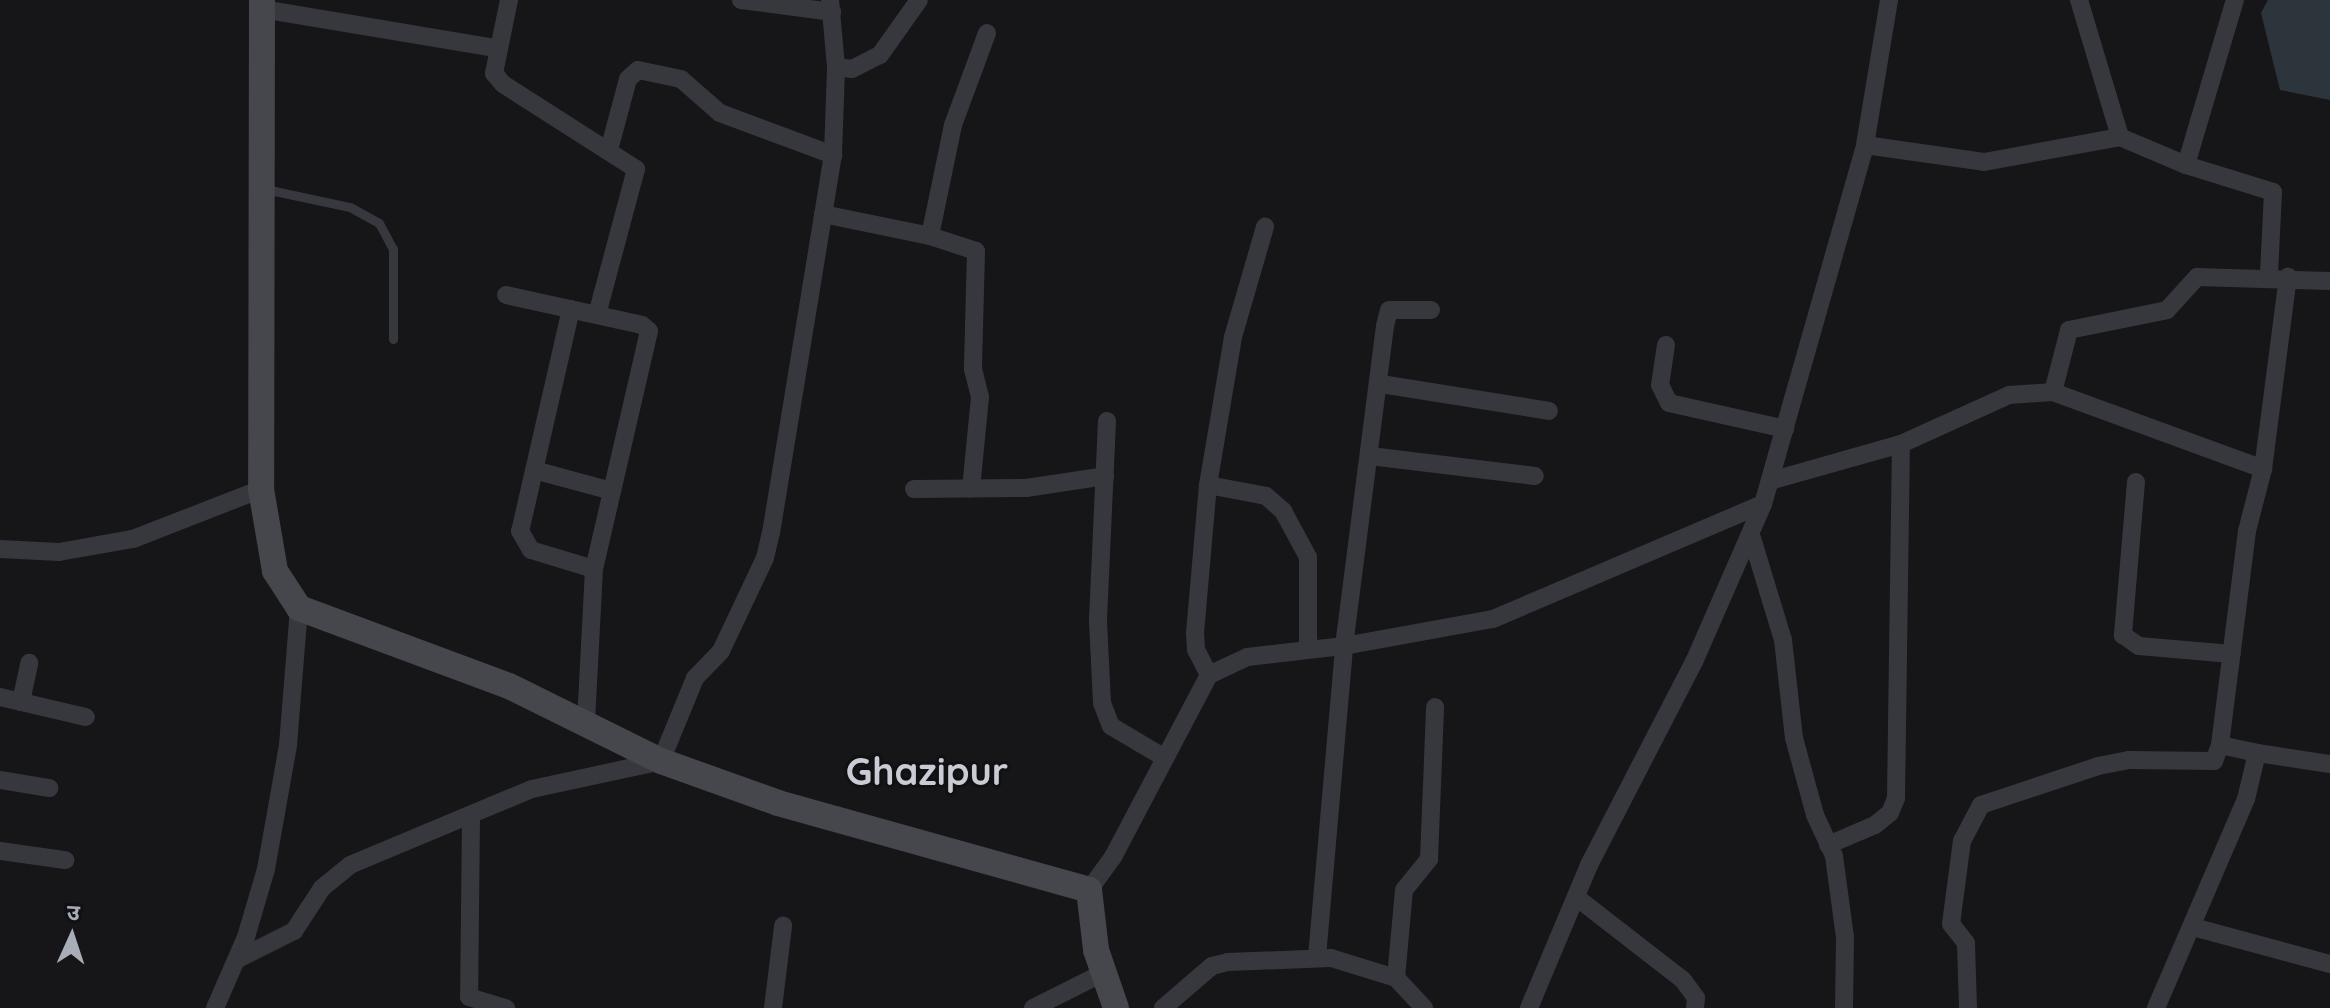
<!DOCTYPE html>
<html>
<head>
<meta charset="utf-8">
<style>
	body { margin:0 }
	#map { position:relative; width:2330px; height:1008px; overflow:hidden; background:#161618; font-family:Quicksand,"Noto Sans Devanagari",sans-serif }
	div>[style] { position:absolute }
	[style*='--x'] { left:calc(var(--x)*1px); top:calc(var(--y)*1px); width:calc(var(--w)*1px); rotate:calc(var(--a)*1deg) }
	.water>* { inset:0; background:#2c353c }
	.lane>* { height:9px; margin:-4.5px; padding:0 4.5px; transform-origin:4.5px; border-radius:4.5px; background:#37383d }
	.street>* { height:18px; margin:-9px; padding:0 9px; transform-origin:9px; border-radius:9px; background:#37383d }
	.secondary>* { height:26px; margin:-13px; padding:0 13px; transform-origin:13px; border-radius:13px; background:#45474d }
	span { translate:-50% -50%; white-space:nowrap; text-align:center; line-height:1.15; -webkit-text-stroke:6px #111113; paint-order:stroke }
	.town-label { font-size:38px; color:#c9ccd4; font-weight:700 }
	.north { position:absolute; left:32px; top:896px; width:80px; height:80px; -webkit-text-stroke:6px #111113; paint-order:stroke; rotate:3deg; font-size:22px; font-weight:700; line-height:32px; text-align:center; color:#a8adb8 }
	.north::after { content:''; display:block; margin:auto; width:28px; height:36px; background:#a8adb8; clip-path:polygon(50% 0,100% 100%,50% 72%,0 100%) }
</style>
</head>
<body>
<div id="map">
	<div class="water">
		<div style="clip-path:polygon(2268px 0,2330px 0,2330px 100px,2280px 90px,2261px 13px)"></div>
	</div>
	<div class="lane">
		<div style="--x:265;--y:189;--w:87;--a:12"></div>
		<div style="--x:350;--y:207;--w:33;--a:29"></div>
		<div style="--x:379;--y:223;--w:30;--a:62"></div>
		<div style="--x:393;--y:249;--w:90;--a:90"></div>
	</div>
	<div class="street">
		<div style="--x:509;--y:0;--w:75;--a:101.6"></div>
		<div style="--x:494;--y:73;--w:14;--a:51"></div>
		<div style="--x:503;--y:84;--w:158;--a:32.6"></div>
		<div style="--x:636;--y:169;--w:151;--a:105"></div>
		<div style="--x:741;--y:0;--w:92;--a:7.5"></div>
		<div style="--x:2079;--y:0;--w:143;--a:73.3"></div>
		<div style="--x:2120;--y:137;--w:72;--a:23"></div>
		<div style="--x:2186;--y:165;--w:91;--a:17.2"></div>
		<div style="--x:2273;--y:192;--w:83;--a:92.8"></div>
		<div style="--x:262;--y:9;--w:237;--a:9.5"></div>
		<div style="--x:836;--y:67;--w:16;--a:7"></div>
		<div style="--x:852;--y:69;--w:31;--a:-27"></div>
		<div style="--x:880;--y:55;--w:67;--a:-54.7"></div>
		<div style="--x:1865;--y:145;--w:120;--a:8.1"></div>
		<div style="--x:1984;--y:162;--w:138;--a:-10.4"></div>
		<div style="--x:609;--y:150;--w:73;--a:-75"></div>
		<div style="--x:628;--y:79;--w:13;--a:-42"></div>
		<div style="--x:638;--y:70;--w:44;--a:11.8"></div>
		<div style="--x:681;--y:79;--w:52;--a:41.1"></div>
		<div style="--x:720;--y:113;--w:121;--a:20.4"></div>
		<div style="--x:2186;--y:165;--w:172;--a:-73.5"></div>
		<div style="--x:823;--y:214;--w:109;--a:11.6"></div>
		<div style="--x:930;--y:236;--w:113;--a:-78.3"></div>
		<div style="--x:953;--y:125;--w:98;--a:-69.7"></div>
		<div style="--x:930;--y:236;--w:48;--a:18.1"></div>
		<div style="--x:976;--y:251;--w:118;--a:91.5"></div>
		<div style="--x:973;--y:369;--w:29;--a:76"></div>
		<div style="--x:980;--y:397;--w:92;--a:95.6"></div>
		<div style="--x:506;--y:295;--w:139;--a:12.4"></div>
		<div style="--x:642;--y:325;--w:9;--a:41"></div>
		<div style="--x:649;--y:331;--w:244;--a:103"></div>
		<div style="--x:594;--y:569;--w:151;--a:93"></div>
		<div style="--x:571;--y:309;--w:228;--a:102.9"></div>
		<div style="--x:520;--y:531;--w:22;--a:60"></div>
		<div style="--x:531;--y:550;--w:66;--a:16.8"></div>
		<div style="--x:1666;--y:345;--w:40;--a:98.5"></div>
		<div style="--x:1660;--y:385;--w:20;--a:63"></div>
		<div style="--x:1669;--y:403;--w:119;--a:12.6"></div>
		<div style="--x:1381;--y:384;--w:170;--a:9.1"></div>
		<div style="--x:2053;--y:392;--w:64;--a:-75.5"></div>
		<div style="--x:2069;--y:330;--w:100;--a:-11.5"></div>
		<div style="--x:2167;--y:310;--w:45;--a:-47.7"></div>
		<div style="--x:2197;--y:277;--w:133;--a:1.7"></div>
		<div style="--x:1107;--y:421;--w:200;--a:92.6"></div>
		<div style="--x:1098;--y:621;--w:82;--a:87.2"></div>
		<div style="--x:1102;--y:703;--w:25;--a:69"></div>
		<div style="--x:1111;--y:726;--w:63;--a:30.7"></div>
		<div style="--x:1370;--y:456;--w:166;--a:6.9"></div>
		<div style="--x:2263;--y:469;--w:194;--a:-82.6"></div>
		<div style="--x:534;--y:470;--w:81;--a:15.1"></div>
		<div style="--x:1770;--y:481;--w:136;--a:-15.8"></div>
		<div style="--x:1901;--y:444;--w:119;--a:-24.4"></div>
		<div style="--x:2009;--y:395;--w:44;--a:-3.9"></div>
		<div style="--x:2053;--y:392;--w:224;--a:20.1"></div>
		<div style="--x:2263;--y:469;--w:64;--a:104.5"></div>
		<div style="--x:2247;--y:531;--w:216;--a:97.2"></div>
		<div style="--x:2220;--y:745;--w:38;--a:12"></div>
		<div style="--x:2257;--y:753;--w:47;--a:103.4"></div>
		<div style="--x:2246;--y:799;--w:228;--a:113.3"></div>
		<div style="--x:2136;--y:482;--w:154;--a:94.9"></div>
		<div style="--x:2123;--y:635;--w:19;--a:35"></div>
		<div style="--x:2139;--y:646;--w:93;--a:4.9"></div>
		<div style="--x:1208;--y:485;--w:59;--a:10.7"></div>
		<div style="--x:1266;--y:496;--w:23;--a:41"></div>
		<div style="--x:1283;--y:511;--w:52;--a:61.5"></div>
		<div style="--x:1308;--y:557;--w:91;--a:90"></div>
		<div style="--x:914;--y:489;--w:112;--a:-0.5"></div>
		<div style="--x:1026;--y:488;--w:80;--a:-8.6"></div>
		<div style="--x:1752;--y:538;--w:107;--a:73.1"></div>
		<div style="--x:1783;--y:640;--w:99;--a:83.6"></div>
		<div style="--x:1794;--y:738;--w:80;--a:74.7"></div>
		<div style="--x:1815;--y:815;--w:45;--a:65.1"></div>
		<div style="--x:1834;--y:856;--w:82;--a:82.3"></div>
		<div style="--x:1845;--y:937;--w:71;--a:90.8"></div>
		<div style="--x:0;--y:549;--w:59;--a:2.9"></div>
		<div style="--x:59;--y:552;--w:75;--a:-10"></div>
		<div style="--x:133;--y:539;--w:137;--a:-21.3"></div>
		<div style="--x:1209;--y:675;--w:28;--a:-117"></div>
		<div style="--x:1196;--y:650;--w:17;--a:-93"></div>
		<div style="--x:1195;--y:633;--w:149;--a:-85"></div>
		<div style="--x:1208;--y:485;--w:150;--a:-80.4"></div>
		<div style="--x:1233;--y:337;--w:115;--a:-73.8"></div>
		<div style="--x:0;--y:697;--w:88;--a:13.1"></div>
		<div style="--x:21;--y:702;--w:40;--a:-78"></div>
		<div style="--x:2257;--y:753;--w:74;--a:8.6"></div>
		<div style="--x:0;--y:780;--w:50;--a:9.3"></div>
		<div style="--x:471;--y:816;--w:181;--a:90.6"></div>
		<div style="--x:469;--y:997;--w:39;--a:17"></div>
		<div style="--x:1828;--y:845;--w:51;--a:-23.1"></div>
		<div style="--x:1875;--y:825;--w:19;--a:-39"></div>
		<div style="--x:1890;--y:813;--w:16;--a:-68"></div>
		<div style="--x:1896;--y:798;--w:354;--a:-89.2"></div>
		<div style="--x:0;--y:851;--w:66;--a:7.9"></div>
		<div style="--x:1089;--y:890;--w:41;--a:-54"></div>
		<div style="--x:1113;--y:857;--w:206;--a:-62.2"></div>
		<div style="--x:1209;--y:675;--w:42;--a:-25.3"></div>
		<div style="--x:1247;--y:657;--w:98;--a:-6.5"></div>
		<div style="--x:1344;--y:646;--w:151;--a:-10.3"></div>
		<div style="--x:1493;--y:619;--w:293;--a:-23.1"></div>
		<div style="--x:1763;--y:504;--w:373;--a:-74.1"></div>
		<div style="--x:1865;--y:145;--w:147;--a:-80.6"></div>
		<div style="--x:1576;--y:897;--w:135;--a:37.8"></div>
		<div style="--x:1683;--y:980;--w:22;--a:54"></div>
		<div style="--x:1696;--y:998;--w:10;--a:96"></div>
		<div style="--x:2193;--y:927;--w:142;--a:15.1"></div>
		<div style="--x:1317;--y:957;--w:312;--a:-85"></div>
		<div style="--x:1344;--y:646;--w:323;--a:-82.7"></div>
		<div style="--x:1385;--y:326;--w:16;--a:-76"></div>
		<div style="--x:1389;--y:310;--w:42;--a:0"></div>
		<div style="--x:238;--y:959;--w:63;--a:-26.6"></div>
		<div style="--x:294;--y:931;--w:51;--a:-56.9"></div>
		<div style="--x:322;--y:888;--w:36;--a:-39"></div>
		<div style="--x:350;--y:865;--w:197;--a:-22.7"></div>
		<div style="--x:532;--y:789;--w:132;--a:-12.2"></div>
		<div style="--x:661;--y:761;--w:90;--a:-67.7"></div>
		<div style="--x:695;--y:678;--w:37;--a:-46"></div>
		<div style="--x:721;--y:651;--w:103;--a:-64.7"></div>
		<div style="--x:765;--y:558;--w:26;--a:-77"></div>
		<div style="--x:771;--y:533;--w:383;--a:-80.7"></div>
		<div style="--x:833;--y:155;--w:88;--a:-88"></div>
		<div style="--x:836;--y:67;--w:67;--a:-95.1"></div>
		<div style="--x:1396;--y:978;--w:41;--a:47"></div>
		<div style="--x:215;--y:1008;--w:77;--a:-66.4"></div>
		<div style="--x:246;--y:937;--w:71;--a:-73.6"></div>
		<div style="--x:266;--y:869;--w:126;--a:-79.9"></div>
		<div style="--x:288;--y:745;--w:137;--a:-85.4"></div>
		<div style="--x:773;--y:1008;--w:83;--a:-83"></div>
		<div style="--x:1033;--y:1008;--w:78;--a:-26.6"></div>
		<div style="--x:1163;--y:1008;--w:65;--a:-40.6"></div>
		<div style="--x:1212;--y:966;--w:16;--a:-14"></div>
		<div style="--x:1228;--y:962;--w:103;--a:-2.2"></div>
		<div style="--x:1331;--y:958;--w:68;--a:17.1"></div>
		<div style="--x:1396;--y:978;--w:88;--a:-84.8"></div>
		<div style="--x:1404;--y:890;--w:40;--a:-51"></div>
		<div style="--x:1429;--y:859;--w:152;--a:-87.7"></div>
		<div style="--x:1529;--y:1008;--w:155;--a:-67.2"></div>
		<div style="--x:1589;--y:865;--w:229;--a:-62.7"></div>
		<div style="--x:1694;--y:662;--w:172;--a:-66.4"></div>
		<div style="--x:1968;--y:1008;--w:65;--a:-91.8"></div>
		<div style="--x:1966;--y:943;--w:24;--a:-128"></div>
		<div style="--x:1951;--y:924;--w:84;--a:-82.5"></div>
		<div style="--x:1962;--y:841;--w:41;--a:-62.2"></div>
		<div style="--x:1981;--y:805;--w:123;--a:-18.4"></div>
		<div style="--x:2098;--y:766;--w:32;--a:-11"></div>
		<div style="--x:2129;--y:760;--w:85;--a:0.7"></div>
		<div style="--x:2214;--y:761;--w:17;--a:-69"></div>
	</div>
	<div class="secondary">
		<div style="--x:262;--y:0;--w:489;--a:90.1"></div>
		<div style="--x:261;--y:489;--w:83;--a:80.3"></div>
		<div style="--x:275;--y:571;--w:44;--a:57"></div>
		<div style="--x:299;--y:608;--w:224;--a:20.4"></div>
		<div style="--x:509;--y:686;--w:169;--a:26.3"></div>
		<div style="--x:661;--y:761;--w:124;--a:19.7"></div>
		<div style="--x:778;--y:803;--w:323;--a:15.6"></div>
		<div style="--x:1089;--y:890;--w:60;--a:83.3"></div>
		<div style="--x:1096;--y:950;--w:61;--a:71"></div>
	</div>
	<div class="town-label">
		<span style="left:927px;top:772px">Ghazipur</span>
	</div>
	<div class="north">उ</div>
</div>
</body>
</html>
